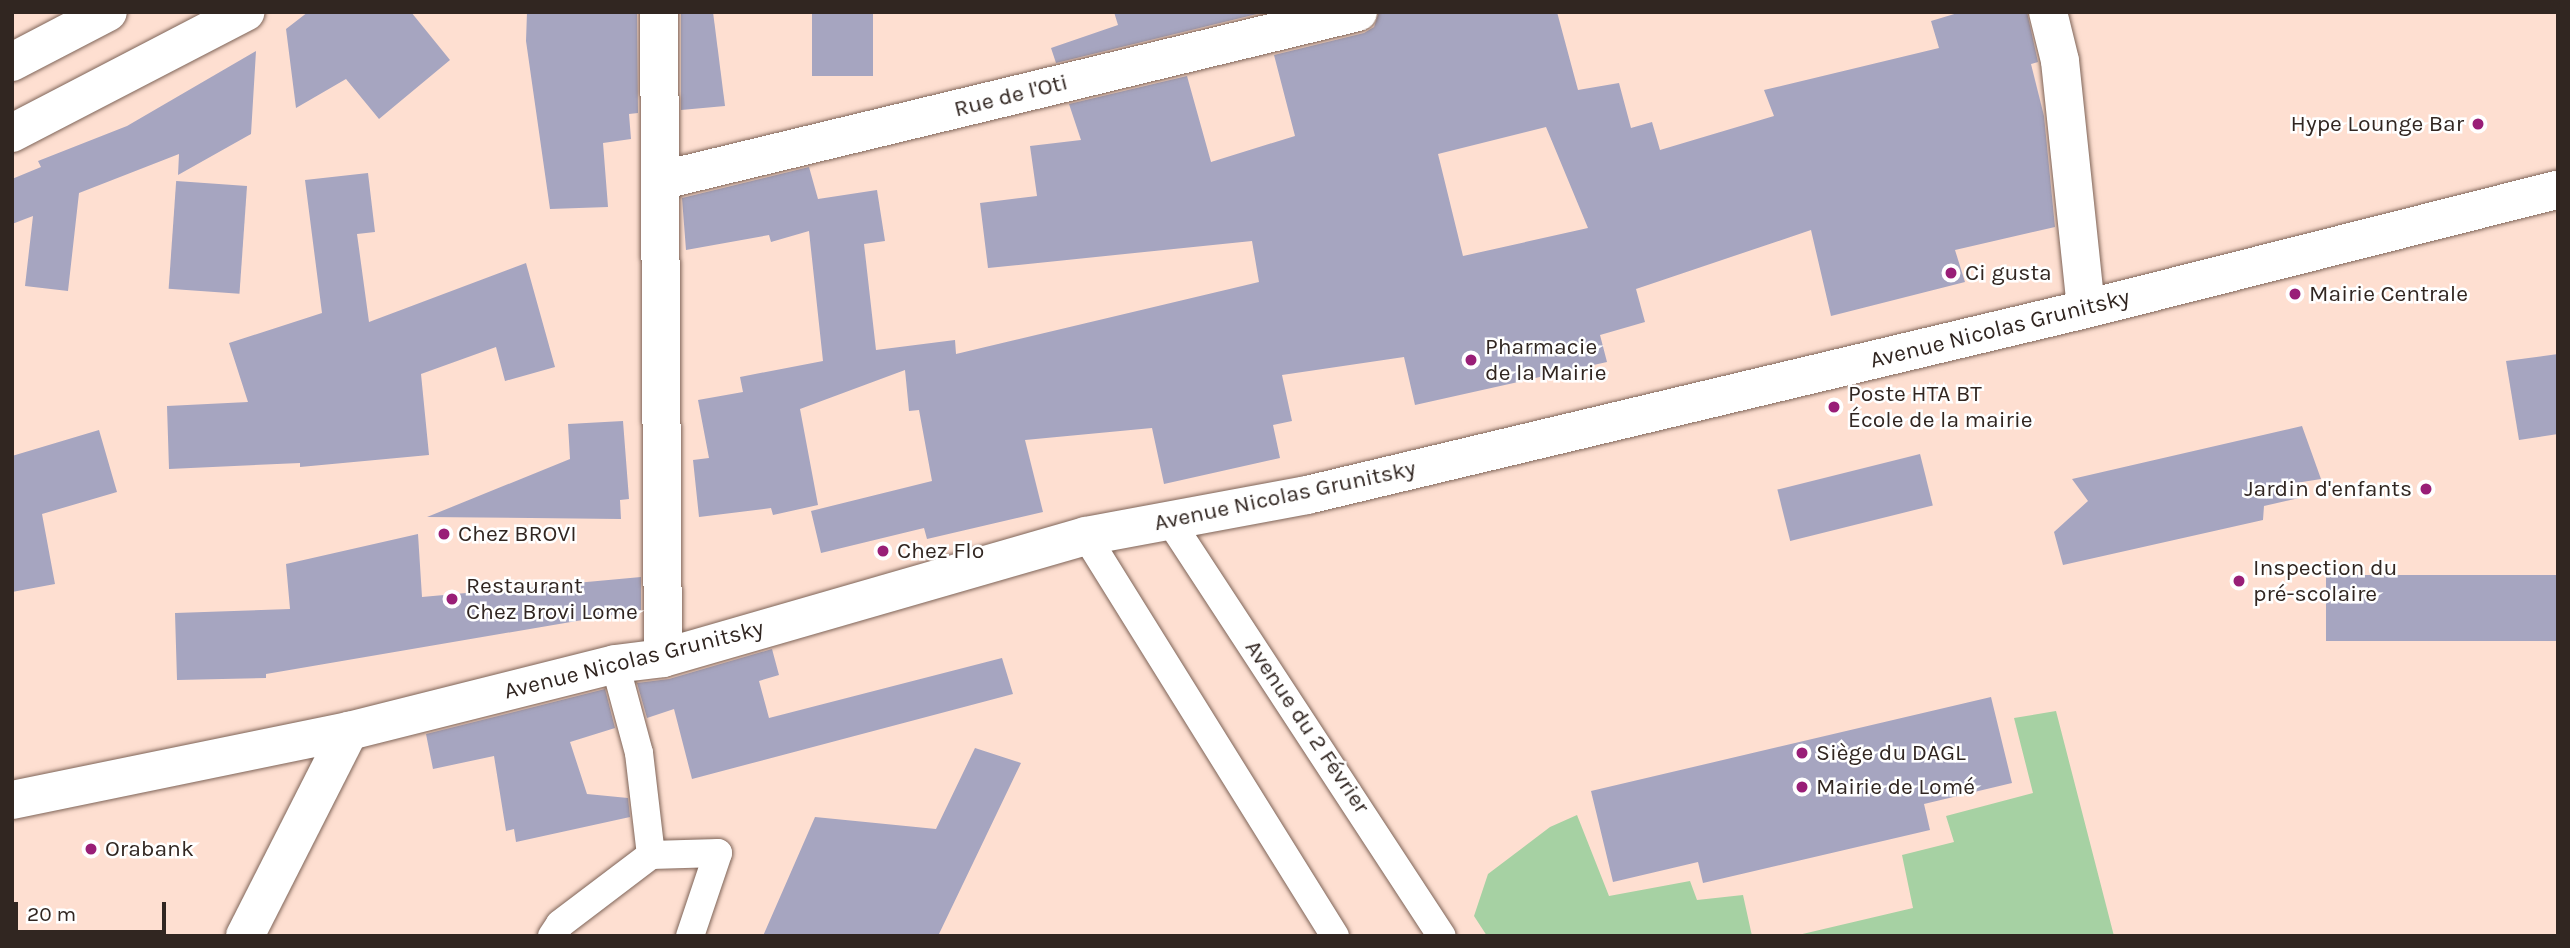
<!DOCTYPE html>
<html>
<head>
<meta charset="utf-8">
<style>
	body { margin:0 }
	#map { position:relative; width:2570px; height:948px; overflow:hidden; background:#fedfd1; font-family:Karla,sans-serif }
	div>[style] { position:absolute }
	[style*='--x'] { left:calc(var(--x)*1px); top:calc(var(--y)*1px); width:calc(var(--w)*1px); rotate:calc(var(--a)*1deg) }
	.green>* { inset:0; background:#a6d1a3 }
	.building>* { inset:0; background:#a6a5c0; transform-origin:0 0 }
	.roads { filter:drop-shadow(0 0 2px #7e6458) drop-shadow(0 0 2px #7e6458) }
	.lane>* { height:28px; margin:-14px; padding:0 14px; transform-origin:14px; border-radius:14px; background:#fff }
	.street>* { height:38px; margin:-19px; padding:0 19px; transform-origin:19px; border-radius:19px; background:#fff }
	.highway>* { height:38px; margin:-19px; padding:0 19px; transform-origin:19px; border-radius:19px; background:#fff }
	.dots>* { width:19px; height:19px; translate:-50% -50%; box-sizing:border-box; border:4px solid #fff; border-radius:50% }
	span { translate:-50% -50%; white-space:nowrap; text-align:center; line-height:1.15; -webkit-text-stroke:5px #fff; paint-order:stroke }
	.street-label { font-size:23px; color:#312621 }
	.poi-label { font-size:23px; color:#312621 }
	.right { translate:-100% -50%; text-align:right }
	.left { translate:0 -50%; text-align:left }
	.frame { position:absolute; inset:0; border:14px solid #312621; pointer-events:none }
	.scale { position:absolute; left:14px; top:902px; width:152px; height:32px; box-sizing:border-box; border:4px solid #312621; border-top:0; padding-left:9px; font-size:21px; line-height:24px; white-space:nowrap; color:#312621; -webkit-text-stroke:5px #fff; paint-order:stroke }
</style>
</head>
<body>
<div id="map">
	<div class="green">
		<div style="clip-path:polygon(2056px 711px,2114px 936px,1794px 936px,1913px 908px,1902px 855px,1954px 842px,1946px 816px,2033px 793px,2014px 718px)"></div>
		<div style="clip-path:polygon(1577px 815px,1609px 896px,1690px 881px,1697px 900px,1743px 895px,1752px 936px,1487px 936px,1474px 916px,1488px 874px,1550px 827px)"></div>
	</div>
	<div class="building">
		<div style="clip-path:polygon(308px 12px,411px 12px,450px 60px,379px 119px,346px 79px,296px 108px,286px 29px)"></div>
		<div style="clip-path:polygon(527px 12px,637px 12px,638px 113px,629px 114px,631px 139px,603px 143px,608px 207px,550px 209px,526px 41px)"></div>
		<div style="clip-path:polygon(681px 12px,713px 12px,725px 106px,681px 110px)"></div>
		<div style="left:812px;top:12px;width:61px;height:64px"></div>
		<div style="clip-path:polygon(1114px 12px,1256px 12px,1257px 14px,1056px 63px,1051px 48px,1118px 25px)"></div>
		<div style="clip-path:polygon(evenodd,1379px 12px,1557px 12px,1578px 90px,1619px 83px,1631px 128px,1652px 122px,1660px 150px,1774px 116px,1764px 90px,1939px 48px,1931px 21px,1961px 12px,2027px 12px,2038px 62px,2031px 64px,2044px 116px,2055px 227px,1955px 250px,1965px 282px,1831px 316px,1811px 230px,1636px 289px,1645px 322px,1600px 335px,1607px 362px,1415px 405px,1404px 357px,1282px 375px,1292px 421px,1273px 425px,1280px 458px,1164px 484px,1152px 428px,1025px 440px,1043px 512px,927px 539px,924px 528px,821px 553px,811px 511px,932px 481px,919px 410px,909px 411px,905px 370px,800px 409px,818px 505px,773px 515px,771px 508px,699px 517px,693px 460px,709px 458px,698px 400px,743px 392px,740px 377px,823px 361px,809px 231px,771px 242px,769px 235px,686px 250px,682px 198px,809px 167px,818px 199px,877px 190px,885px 241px,864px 244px,876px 350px,955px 340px,956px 354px,1259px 282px,1252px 241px,988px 268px,980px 203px,1037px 196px,1030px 146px,1081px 140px,1069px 104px,1187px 76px,1211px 162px,1295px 136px,1274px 55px,1364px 33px,1374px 27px,1379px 12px,1546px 127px,1588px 228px,1463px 256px,1438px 154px,1546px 127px)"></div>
		<div style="clip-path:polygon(256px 51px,251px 134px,178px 175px,179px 154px,79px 193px,68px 291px,25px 286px,33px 216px,12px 224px,12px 179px,41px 167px,38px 161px,127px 126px)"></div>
		<div style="clip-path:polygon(368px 173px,375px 232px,357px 234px,369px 322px,526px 263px,555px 367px,505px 381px,496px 347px,421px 374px,429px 455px,300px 467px,300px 463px,169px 469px,167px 406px,248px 402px,229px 343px,322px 313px,305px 180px)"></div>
		<div style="left:247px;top:186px;width:108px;height:71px;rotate:94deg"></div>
		<div style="clip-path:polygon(2558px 354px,2558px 434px,2519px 440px,2506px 361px)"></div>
		<div style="clip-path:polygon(623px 421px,629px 499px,620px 500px,621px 519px,427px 517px,570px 459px,568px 424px)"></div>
		<div style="clip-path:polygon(2302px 426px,2321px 479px,2296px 483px,2299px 498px,2264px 506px,2263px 520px,2063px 565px,2054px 532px,2088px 501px,2072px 479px)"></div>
		<div style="clip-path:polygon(99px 430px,117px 492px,42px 514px,55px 584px,12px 592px,12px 456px)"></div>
		<div style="left:1920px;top:454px;width:53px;height:147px;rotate:76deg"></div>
		<div style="clip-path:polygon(418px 534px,422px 597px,641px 577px,641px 610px,266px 674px,266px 678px,177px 680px,175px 613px,290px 609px,286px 564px)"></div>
		<div style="left:2558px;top:575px;width:66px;height:232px;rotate:90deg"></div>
		<div style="clip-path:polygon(772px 649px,779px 675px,759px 681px,769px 718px,1002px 658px,1013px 694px,692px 779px,674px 709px,647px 718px,637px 683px,669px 679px)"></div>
		<div style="clip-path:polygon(605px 689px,615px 728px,570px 742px,587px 794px,628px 798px,630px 817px,516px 842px,514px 829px,506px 831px,494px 756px,433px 769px,426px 734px)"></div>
		<div style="clip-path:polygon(1991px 697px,2012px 783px,1924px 804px,1930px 830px,1703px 883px,1698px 862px,1613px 882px,1591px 791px)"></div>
		<div style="clip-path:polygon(975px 748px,1021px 763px,938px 936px,763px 936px,815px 817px,936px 829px)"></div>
	</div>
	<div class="roads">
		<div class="lane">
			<div style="--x:1170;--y:521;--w:496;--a:56.8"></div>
			<div style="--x:1086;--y:536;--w:471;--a:58.1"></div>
			<div style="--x:615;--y:664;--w:92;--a:74.9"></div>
			<div style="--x:639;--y:753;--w:103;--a:83.3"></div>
			<div style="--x:552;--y:936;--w:14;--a:-56"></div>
			<div style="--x:560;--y:924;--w:114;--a:-37.2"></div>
			<div style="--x:651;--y:855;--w:67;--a:-1.7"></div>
			<div style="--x:718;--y:853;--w:88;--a:108.6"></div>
		</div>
		<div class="street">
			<div style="--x:659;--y:12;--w:646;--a:89.65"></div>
			<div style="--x:2048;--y:12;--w:50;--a:76.2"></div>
			<div style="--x:2060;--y:61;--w:249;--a:84"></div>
			<div style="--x:663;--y:180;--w:715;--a:-13.59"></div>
			<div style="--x:12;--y:800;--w:344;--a:-11.6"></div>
			<div style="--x:349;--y:731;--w:274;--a:-14.1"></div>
			<div style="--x:615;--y:664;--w:48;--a:-7.1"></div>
			<div style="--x:663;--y:658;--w:440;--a:-16.1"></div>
			<div style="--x:1086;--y:536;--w:225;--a:-10.5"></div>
			<div style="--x:1307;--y:495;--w:801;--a:-13.43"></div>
			<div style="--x:2086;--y:309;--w:487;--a:-14.2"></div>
			<div style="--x:245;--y:936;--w:230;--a:-63.1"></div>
		</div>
		<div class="highway">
			<div style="--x:12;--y:62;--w:108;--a:-27.5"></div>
			<div style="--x:12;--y:133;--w:263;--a:-27.4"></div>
		</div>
	</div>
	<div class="dots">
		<div style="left:2478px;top:124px;background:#991e77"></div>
		<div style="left:1951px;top:273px;background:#991e77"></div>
		<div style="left:2295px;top:294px;background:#991e77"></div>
		<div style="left:1471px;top:360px;background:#991e77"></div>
		<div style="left:1834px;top:407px;background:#991e77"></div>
		<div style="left:2426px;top:489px;background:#991e77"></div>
		<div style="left:444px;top:534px;background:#991e77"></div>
		<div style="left:883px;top:551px;background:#991e77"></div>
		<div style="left:2239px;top:581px;background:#991e77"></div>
		<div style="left:452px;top:599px;background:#991e77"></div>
		<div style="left:1802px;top:753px;background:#991e77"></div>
		<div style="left:1802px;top:787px;background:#991e77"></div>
		<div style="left:91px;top:849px;background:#991e77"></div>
	</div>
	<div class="street-label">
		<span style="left:1011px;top:96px;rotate:-14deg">Rue de l'Oti</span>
		<span style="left:2000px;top:329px;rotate:-14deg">Avenue Nicolas Grunitsky</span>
		<span style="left:1285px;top:496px;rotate:-12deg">Avenue Nicolas Grunitsky</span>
		<span style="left:634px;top:660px;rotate:-14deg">Avenue Nicolas Grunitsky</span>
		<span style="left:1307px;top:727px;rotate:56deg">Avenue du 2 Février</span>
	</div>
	<div class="poi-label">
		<span class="right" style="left:2464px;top:124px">Hype Lounge Bar</span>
		<span class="left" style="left:1965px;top:273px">Ci gusta</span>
		<span class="left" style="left:2309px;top:294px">Mairie Centrale</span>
		<span class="left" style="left:1485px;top:360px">Pharmacie<br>de la Mairie</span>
		<span class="left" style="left:1848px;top:407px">Poste HTA BT<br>École de la mairie</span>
		<span class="right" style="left:2412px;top:489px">Jardin d'enfants</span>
		<span class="left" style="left:458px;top:534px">Chez BROVI</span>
		<span class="left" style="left:897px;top:551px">Chez Flo</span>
		<span class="left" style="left:2253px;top:581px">Inspection du<br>pré-scolaire</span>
		<span class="left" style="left:466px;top:599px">Restaurant<br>Chez Brovi Lome</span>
		<span class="left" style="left:1816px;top:753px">Siège du DAGL</span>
		<span class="left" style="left:1816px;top:787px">Mairie de Lomé</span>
		<span class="left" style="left:105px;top:849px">Orabank</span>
	</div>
	<div class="frame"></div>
	<div class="scale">20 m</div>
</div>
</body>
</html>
